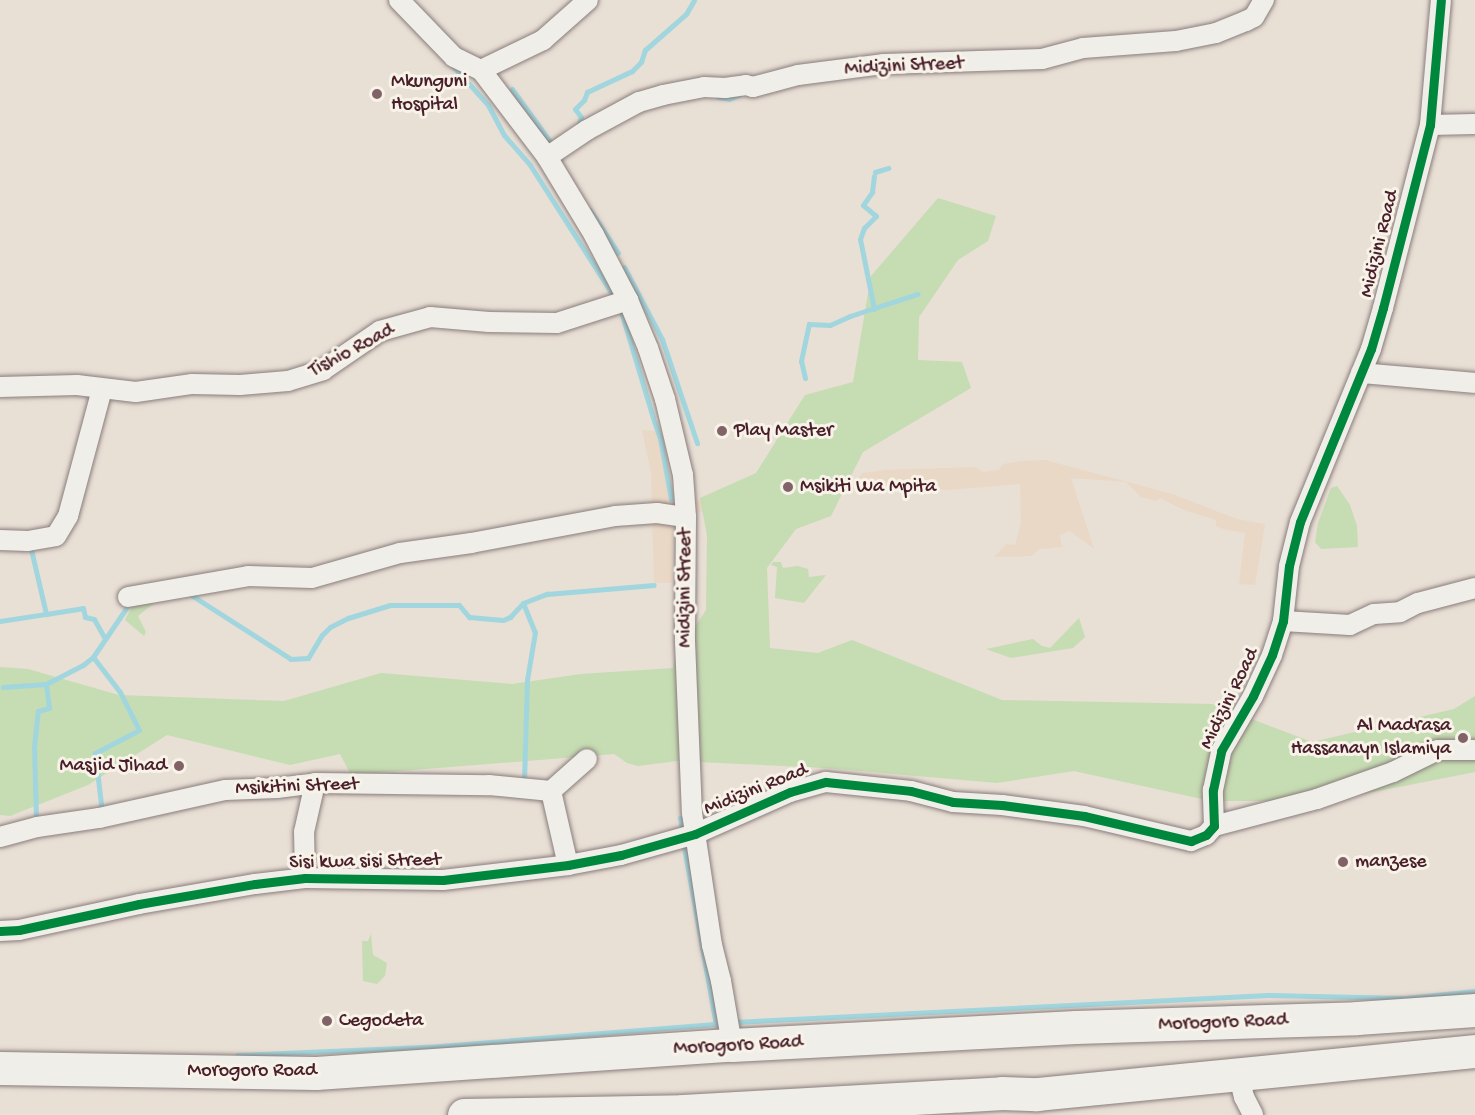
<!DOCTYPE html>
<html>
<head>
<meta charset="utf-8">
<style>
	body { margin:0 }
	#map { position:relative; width:1475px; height:1115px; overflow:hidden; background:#e8dfd5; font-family:"Gochi Hand",sans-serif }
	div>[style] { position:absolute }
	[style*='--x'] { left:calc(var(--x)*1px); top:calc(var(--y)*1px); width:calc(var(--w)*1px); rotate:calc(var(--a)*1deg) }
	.built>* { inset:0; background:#ead8c6 }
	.green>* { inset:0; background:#c6dcb3 }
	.stream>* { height:5px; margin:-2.5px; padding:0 2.5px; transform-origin:2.5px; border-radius:2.5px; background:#a1d6de }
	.roads { filter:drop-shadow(0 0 2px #897d7b) drop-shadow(0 0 2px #897d7b) }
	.street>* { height:20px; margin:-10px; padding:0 10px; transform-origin:10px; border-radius:10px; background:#f0eee9 }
	.highway>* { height:33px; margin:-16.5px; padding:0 16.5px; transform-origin:16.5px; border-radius:16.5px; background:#f0eee9 }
	.cycleway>* { height:9px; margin:-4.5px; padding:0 4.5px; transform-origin:4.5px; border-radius:4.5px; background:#00873e }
	.dots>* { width:16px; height:16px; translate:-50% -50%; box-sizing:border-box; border:3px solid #f7f3e8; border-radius:50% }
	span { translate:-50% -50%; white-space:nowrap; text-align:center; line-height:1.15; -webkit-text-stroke:6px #f7f3e8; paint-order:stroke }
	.street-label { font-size:20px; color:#4a1f2b }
	.poi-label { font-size:20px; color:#4a1f2b }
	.left { translate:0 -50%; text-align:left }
	.right { translate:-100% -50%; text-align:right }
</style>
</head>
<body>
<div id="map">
	<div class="built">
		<div style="clip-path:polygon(642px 430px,658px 431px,675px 468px,671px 503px,826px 489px,849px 490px,862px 473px,886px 470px,976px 467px,983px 472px,999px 470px,1003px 464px,1021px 461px,1045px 460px,1172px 494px,1237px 519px,1265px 524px,1255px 585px,1239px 584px,1245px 533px,1223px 529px,1216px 526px,1216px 520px,1184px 510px,1160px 498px,1156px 501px,1141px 497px,1126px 482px,1071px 478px,1094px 549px,1070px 531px,1060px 535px,1062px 547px,1039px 549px,1032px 556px,994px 557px,1007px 544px,1015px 545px,1021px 523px,1020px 484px,947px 490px,910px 485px,854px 486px,854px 492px,846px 493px,700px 512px,673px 518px,672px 583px,654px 583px,651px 473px)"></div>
	</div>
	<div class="green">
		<div style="clip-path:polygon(938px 198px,996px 216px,988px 241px,958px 260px,919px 317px,918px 360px,962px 362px,971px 388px,863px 452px,831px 516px,796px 529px,767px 568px,770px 648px,818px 653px,852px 640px,1002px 700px,1212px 704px,1312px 742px,1454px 709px,1475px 696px,1475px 772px,1328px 801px,1211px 801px,1074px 771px,997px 783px,825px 768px,677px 761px,638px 766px,627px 763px,614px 754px,351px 775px,340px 754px,290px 765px,167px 735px,88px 785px,10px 816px,0 815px,0 667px,28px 669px,119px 695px,284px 701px,381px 673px,512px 684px,581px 674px,673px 668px,675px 657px,706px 610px,707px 536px,700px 498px,756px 473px,805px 395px,853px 382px,871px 276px)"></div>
		<div style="clip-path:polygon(1337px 486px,1350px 505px,1357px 526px,1358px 547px,1321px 549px,1315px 542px,1318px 523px,1331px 488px)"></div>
		<div style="clip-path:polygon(773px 562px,781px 562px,783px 568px,798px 566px,808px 569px,809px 577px,826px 575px,804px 603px,775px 598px,777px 567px,771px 565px)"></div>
		<div style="clip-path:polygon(158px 600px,138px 616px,146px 632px,144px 636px,125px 620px,133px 604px)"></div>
		<div style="clip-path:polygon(1079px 618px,1085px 637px,1073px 648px,1011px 658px,986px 649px,1033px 639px,1042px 646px,1050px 648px)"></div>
		<div style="clip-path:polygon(371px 934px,373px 955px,387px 963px,385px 976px,377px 984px,363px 981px,362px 941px,368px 941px)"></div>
	</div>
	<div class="stream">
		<div style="--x:452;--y:65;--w:54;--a:48"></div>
		<div style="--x:488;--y:105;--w:34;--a:62"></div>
		<div style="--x:504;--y:135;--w:40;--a:49"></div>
		<div style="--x:530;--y:165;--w:160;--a:57.5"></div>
		<div style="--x:512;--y:89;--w:72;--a:54.1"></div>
		<div style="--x:718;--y:97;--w:11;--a:10"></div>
		<div style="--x:729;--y:99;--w:12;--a:-24"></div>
		<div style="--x:578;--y:128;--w:11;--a:-75"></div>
		<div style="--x:581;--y:117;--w:10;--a:-127"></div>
		<div style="--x:575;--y:109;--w:13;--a:-45"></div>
		<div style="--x:584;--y:100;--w:9;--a:-69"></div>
		<div style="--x:587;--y:92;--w:50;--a:-25"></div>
		<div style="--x:632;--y:71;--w:13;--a:-45"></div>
		<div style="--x:641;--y:62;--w:13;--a:-72"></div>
		<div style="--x:645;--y:50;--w:55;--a:-41.3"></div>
		<div style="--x:686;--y:14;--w:16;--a:-60"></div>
		<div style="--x:875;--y:172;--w:14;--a:-17"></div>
		<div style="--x:590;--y:210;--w:51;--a:56.9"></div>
		<div style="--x:624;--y:267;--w:81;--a:62.2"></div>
		<div style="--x:662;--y:339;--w:110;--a:71.4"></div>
		<div style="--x:620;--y:308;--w:115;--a:73.3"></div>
		<div style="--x:874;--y:309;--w:71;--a:-101.3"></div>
		<div style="--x:860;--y:239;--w:12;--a:-70"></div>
		<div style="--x:864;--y:228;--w:17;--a:-45"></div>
		<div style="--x:876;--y:216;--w:17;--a:-140"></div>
		<div style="--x:863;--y:205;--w:16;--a:-55"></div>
		<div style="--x:872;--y:192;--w:16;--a:-83"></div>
		<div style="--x:805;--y:378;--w:17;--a:-103"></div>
		<div style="--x:801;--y:361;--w:38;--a:-78"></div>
		<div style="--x:809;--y:324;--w:21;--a:3"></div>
		<div style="--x:830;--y:325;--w:22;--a:-24"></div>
		<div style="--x:850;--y:316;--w:71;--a:-18.2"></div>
		<div style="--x:654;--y:421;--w:18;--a:71"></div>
		<div style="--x:660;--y:438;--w:62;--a:79.8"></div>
		<div style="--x:30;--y:545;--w:71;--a:76.9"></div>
		<div style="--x:46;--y:614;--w:37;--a:-9"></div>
		<div style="--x:83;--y:608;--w:9;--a:77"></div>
		<div style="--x:85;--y:617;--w:9;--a:13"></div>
		<div style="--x:94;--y:619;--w:21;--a:61"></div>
		<div style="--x:188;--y:593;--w:122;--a:32.7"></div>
		<div style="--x:291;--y:659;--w:17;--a:-3"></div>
		<div style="--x:308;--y:658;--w:27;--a:-59"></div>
		<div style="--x:322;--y:635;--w:11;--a:-45"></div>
		<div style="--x:330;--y:627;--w:20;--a:-27"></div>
		<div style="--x:348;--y:618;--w:44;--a:-17.2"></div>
		<div style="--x:390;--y:605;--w:69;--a:0"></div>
		<div style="--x:459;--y:605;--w:16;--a:50"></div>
		<div style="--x:469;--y:617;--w:34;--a:5"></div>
		<div style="--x:503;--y:620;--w:8;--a:-23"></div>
		<div style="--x:510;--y:617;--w:19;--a:-47"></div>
		<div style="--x:523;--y:603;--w:26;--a:-21"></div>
		<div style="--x:547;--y:594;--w:107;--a:-4.8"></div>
		<div style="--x:523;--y:603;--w:31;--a:68"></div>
		<div style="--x:535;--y:632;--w:49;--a:99.5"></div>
		<div style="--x:527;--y:680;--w:101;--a:91.7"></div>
		<div style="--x:0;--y:621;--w:47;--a:-8.7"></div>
		<div style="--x:93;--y:657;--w:44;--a:52.4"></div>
		<div style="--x:120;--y:692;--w:42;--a:63.4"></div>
		<div style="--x:139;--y:730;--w:50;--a:152.4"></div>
		<div style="--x:95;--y:753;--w:60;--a:83.3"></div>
		<div style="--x:3;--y:687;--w:43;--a:-4"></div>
		<div style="--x:46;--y:684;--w:42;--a:-27.2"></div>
		<div style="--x:83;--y:665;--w:13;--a:-39"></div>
		<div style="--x:93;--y:657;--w:68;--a:-55.8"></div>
		<div style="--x:36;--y:818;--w:71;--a:-91.6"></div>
		<div style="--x:34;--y:747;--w:36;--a:-84"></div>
		<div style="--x:38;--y:711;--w:11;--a:-15"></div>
		<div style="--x:49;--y:708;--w:24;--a:-97"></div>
		<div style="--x:680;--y:818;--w:16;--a:79"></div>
		<div style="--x:684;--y:847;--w:180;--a:79.8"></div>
		<div style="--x:734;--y:1022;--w:534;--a:-2.9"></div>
		<div style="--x:1267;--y:995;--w:139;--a:1.2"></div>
		<div style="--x:1406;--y:998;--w:69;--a:-5.8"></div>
		<div style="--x:237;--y:1055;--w:203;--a:-2.5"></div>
		<div style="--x:440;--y:1046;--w:285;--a:-4.6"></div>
	</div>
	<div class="roads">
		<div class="street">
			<div style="--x:399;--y:0;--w:79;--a:46"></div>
			<div style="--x:454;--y:57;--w:30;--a:26"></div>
			<div style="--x:481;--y:70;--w:109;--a:52.8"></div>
			<div style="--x:547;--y:157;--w:91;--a:58.9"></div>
			<div style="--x:594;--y:235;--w:73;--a:62.4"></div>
			<div style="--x:628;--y:300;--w:52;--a:67.4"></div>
			<div style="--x:648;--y:348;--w:54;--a:71.6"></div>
			<div style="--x:665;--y:399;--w:78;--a:76.7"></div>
			<div style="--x:683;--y:475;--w:42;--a:85.9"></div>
			<div style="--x:686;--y:517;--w:124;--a:90.5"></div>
			<div style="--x:685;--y:641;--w:172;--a:87.7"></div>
			<div style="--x:692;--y:813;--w:134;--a:81.4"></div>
			<div style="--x:712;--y:945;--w:37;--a:76"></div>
			<div style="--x:721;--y:981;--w:65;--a:80.2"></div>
			<div style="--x:481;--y:70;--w:69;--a:-25.8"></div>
			<div style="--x:543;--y:40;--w:60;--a:-41.6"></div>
			<div style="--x:1430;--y:125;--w:45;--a:-1.3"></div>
			<div style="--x:547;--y:157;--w:48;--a:-34"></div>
			<div style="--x:587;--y:130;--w:59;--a:-28.3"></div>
			<div style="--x:639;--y:102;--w:25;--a:-16"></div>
			<div style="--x:663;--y:95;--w:42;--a:-11"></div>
			<div style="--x:704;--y:87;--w:21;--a:3"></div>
			<div style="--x:725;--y:88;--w:21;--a:-8"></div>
			<div style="--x:746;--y:85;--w:7;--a:16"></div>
			<div style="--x:753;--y:87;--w:47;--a:-14.9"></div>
			<div style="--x:798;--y:75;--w:87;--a:-7.3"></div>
			<div style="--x:884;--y:64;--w:158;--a:-1.8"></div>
			<div style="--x:1042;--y:59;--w:42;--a:-15"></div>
			<div style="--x:1083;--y:48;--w:93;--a:-4.3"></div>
			<div style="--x:1176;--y:41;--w:41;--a:-11.3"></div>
			<div style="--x:1216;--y:33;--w:32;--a:-22"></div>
			<div style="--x:1246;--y:21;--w:9;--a:-27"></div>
			<div style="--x:1254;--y:17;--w:20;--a:-60"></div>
			<div style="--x:1361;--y:373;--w:114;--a:5"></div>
			<div style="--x:0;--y:387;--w:77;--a:-1.5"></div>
			<div style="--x:77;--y:385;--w:59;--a:6.8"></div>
			<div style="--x:136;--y:392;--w:57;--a:-8.1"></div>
			<div style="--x:192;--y:384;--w:48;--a:1.2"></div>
			<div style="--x:240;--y:385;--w:48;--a:-4.8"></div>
			<div style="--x:288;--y:381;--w:37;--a:-17"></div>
			<div style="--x:323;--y:370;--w:69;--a:-34.4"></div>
			<div style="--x:380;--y:331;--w:52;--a:-15.6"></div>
			<div style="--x:430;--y:317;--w:59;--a:4.8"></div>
			<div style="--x:489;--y:322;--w:68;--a:0.8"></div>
			<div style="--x:557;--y:323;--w:75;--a:-17.9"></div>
			<div style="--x:0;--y:540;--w:28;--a:2"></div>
			<div style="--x:28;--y:541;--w:28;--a:-10"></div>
			<div style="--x:56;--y:536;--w:23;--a:-59"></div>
			<div style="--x:68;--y:516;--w:131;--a:-75"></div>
			<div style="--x:128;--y:597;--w:122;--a:-9.9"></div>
			<div style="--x:248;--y:576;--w:64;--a:1.8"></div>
			<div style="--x:312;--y:578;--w:91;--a:-15.9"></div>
			<div style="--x:400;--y:553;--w:72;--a:-8"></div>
			<div style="--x:471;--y:543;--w:147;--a:-10.6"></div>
			<div style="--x:615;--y:516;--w:42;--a:-4.1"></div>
			<div style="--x:657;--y:513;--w:29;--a:8"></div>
			<div style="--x:1283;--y:621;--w:67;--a:3.4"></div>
			<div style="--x:1350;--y:625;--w:26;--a:-25"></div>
			<div style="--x:1374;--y:614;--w:26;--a:-4"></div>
			<div style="--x:1400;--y:612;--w:20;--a:-27"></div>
			<div style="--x:1418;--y:603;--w:59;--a:-14.7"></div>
			<div style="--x:551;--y:791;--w:76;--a:77.1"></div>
			<div style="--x:1214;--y:826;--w:106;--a:-14.7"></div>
			<div style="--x:1317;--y:799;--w:81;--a:-19.6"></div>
			<div style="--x:1393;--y:772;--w:50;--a:-26.1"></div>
			<div style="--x:1438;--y:750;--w:37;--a:0"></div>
			<div style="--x:0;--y:837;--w:38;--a:-15"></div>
			<div style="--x:37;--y:827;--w:63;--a:-8.3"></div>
			<div style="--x:99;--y:818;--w:129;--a:-12.5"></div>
			<div style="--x:225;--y:790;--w:52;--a:-2.2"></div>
			<div style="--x:277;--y:788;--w:38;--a:-7"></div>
			<div style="--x:315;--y:783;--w:174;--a:0.7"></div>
			<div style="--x:489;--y:785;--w:62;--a:5.5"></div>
			<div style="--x:551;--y:791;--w:48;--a:-41.6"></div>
			<div style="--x:305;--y:878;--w:46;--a:-91.2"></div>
			<div style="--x:304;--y:832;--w:50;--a:-77.3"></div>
			<div style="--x:0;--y:931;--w:19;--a:-3"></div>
			<div style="--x:19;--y:930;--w:123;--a:-12.2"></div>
			<div style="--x:139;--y:904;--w:118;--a:-9.8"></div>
			<div style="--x:255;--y:884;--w:50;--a:-6.8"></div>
			<div style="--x:305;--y:878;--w:138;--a:0.8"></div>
			<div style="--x:443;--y:880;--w:126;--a:-6.8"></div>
			<div style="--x:568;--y:865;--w:54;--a:-10.7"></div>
			<div style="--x:621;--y:855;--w:77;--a:-15.8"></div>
			<div style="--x:695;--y:834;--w:104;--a:-23.9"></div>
			<div style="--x:790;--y:792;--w:37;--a:-16"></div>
			<div style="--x:826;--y:782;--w:85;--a:6"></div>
			<div style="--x:911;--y:791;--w:43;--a:14.7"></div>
			<div style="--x:953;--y:802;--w:49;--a:3.5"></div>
			<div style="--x:1002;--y:805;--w:83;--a:7.6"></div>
			<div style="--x:1084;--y:816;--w:110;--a:13.2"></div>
			<div style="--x:1191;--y:841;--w:16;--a:-22"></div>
			<div style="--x:1206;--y:835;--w:12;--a:-48"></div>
			<div style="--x:1214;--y:826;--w:36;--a:-92"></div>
			<div style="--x:1213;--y:790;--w:40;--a:-78"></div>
			<div style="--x:1221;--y:751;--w:64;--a:-59.8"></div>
			<div style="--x:1253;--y:696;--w:45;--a:-65.1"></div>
			<div style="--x:1272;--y:655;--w:36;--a:-72"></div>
			<div style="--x:1283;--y:621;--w:55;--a:-83.8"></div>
			<div style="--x:1289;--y:566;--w:45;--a:-76"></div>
			<div style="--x:1300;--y:522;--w:187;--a:-67.7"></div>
			<div style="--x:1371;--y:349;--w:43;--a:-73.7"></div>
			<div style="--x:1383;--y:308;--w:189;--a:-75.6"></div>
			<div style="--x:1430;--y:125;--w:125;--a:-85"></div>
			<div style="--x:1238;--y:1073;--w:25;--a:76"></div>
			<div style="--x:1244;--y:1097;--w:20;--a:63"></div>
		</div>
		<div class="highway">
			<div style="--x:0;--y:1068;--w:316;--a:0.9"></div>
			<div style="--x:316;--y:1073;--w:417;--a:-3.9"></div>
			<div style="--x:732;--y:1045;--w:344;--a:-3"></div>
			<div style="--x:1076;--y:1027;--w:281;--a:-1.8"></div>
			<div style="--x:1357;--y:1018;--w:118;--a:-3.9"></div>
			<div style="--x:464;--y:1115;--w:219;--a:-1"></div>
			<div style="--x:683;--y:1111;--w:320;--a:-3.2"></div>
			<div style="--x:1002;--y:1093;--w:35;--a:2"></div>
			<div style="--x:1037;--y:1094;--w:440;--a:-5.6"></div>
		</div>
	</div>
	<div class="cycleway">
		<div style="--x:0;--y:931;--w:19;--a:-3"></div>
		<div style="--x:19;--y:930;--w:123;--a:-12.2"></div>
		<div style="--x:139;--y:904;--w:118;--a:-9.8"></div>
		<div style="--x:255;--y:884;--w:50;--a:-6.8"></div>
		<div style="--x:305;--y:878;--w:138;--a:0.8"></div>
		<div style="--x:443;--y:880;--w:126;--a:-6.8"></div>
		<div style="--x:568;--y:865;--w:54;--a:-10.7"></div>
		<div style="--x:621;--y:855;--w:77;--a:-15.8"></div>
		<div style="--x:695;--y:834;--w:104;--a:-23.9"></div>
		<div style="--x:790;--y:792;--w:37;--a:-16"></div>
		<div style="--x:826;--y:782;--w:85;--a:6"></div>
		<div style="--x:911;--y:791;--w:43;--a:14.7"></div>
		<div style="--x:953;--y:802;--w:49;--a:3.5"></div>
		<div style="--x:1002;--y:805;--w:83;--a:7.6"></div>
		<div style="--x:1084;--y:816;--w:110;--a:13.2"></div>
		<div style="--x:1191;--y:841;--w:16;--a:-22"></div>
		<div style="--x:1206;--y:835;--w:12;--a:-48"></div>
		<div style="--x:1214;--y:826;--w:36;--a:-92"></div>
		<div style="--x:1213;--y:790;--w:40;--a:-78"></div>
		<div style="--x:1221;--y:751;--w:64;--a:-59.8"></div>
		<div style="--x:1253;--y:696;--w:45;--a:-65.1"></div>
		<div style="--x:1272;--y:655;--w:36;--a:-72"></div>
		<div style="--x:1283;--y:621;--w:55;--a:-83.8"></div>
		<div style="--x:1289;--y:566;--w:45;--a:-76"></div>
		<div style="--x:1300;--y:522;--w:187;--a:-67.7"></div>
		<div style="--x:1371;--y:349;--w:43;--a:-73.7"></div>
		<div style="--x:1383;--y:308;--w:189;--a:-75.6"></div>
		<div style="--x:1430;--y:125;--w:125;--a:-85"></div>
	</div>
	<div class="dots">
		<div style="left:377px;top:94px;background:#816266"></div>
		<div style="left:722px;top:431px;background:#816266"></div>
		<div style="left:788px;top:487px;background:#816266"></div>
		<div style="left:1463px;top:738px;background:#816266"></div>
		<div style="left:179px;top:766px;background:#816266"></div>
		<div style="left:1343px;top:862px;background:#816266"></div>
		<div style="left:327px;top:1021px;background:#816266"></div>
	</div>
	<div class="street-label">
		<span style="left:904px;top:67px;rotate:-3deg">Midizini Street</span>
		<span style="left:1380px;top:244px;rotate:-76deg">Midizini Road</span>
		<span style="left:352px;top:351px;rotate:-28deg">Tishio Road</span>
		<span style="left:686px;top:588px;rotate:-90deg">Midizini Street</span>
		<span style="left:1230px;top:699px;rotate:-64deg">Midizini Road</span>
		<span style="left:297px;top:787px;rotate:-2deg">Msikitini Street</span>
		<span style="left:756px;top:790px;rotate:-22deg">Midizini Road</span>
		<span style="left:365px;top:862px;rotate:-1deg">Sisi kwa sisi Street</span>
		<span style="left:1223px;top:1023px;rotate:-2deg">Morogoro Road</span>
		<span style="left:738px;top:1046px;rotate:-3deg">Morogoro Road</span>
		<span style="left:252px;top:1071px">Morogoro Road</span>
	</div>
	<div class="poi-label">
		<span class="left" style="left:391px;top:94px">Mkunguni<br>Hospital</span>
		<span class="left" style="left:734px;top:431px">Play Master</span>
		<span class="left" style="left:800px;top:487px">Msikiti Wa Mpita</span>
		<span class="right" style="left:1451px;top:738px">Al Madrasa<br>Hassanayn Islamiya</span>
		<span class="right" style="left:167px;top:766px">Masjid Jihad</span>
		<span class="left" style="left:1355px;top:862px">manzese</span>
		<span class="left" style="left:339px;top:1021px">Cegodeta</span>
	</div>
</div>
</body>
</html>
